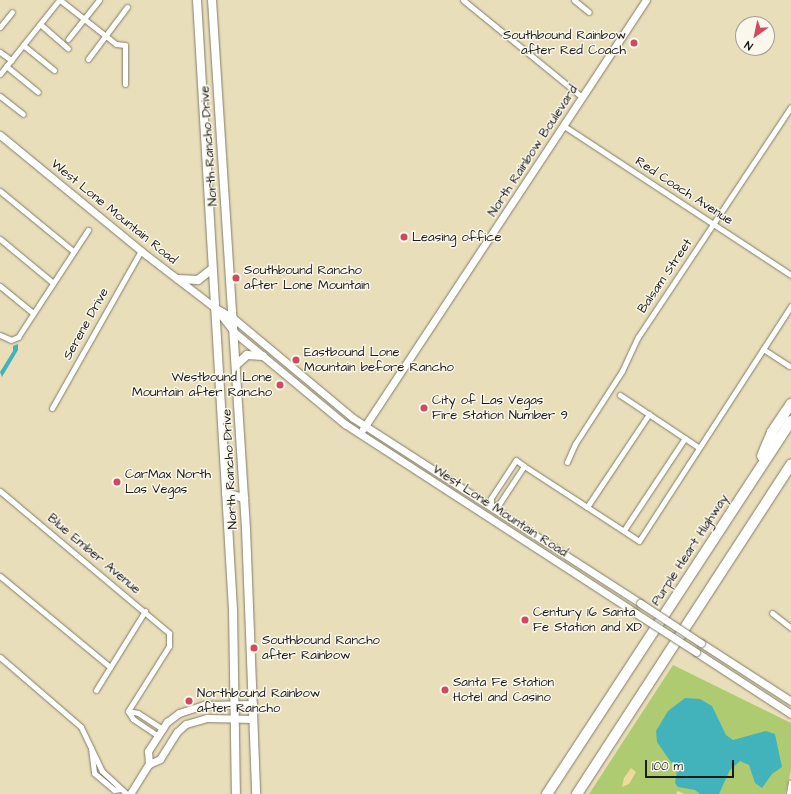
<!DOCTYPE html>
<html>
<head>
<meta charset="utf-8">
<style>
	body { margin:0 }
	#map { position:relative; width:791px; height:794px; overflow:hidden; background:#e9deba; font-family:"Architects Daughter",sans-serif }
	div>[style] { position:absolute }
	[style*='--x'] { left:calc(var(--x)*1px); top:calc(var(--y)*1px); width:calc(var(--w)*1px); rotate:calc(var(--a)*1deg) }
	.green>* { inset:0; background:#afcb71 }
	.sand>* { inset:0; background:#eeda9e }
	.water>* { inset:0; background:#42b3ba }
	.roads { filter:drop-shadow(0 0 1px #827d6b) drop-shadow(0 0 1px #827d6b) }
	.minor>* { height:5px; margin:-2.5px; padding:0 2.5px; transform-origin:2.5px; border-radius:2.5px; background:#fff }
	.secondary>* { height:7px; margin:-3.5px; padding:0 3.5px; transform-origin:3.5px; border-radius:3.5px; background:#fff }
	.primary>* { height:8px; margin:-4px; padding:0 4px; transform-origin:4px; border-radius:4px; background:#fff }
	.motorway>* { height:10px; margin:-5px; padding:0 5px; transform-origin:5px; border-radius:5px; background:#fff }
	.bridges { filter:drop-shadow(0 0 1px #827d6b) drop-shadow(0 0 1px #827d6b) }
	.secondary-bridge>* { height:7px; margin:-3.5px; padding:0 3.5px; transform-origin:3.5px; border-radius:3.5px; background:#fff }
	.dots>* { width:11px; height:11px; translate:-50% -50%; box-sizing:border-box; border:2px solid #fbf7ec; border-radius:50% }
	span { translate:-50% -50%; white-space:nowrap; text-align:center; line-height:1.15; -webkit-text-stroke:3px #fbf7ec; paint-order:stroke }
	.poi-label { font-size:13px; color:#1c1c1c }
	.right { translate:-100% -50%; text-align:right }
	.left { translate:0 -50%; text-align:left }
	.street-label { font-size:13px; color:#1c1c1c }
	.north { position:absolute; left:735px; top:16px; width:40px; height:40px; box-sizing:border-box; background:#fbf7ec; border:1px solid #a29f99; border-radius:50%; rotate:213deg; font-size:11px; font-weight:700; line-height:16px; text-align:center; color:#1c1c1c }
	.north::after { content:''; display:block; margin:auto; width:14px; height:18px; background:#d1495b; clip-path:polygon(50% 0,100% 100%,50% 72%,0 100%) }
	.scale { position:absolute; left:645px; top:760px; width:89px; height:18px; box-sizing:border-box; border:2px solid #1c1c1c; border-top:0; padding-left:5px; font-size:12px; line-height:14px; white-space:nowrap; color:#1c1c1c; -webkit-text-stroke:3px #fbf7ec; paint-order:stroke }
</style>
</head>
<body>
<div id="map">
	<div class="green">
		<div style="clip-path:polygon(673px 665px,791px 723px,791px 771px,785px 794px,684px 794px,678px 791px,676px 794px,589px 794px)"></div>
	</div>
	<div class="sand">
		<div style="clip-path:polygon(631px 768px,636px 772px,629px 784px,622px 787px,624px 778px)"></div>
	</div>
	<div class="water">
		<div style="clip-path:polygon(18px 344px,18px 350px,2px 377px,0 372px,13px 351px,13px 346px)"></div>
		<div style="clip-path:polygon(685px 698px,700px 699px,712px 706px,726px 735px,733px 740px,766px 731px,775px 734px,782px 767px,772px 774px,762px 788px,755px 783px,749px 765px,740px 761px,730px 770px,719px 794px,700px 794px,695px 790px,678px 787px,675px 783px,677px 771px,657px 742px,656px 731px,668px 711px)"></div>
	</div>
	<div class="roads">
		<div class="minor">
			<div style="--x:60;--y:0;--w:71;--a:38.2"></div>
			<div style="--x:116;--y:44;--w:9;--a:6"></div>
			<div style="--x:125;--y:45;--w:39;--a:90"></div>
			<div style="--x:463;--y:0;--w:154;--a:39.2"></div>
			<div style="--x:574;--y:0;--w:19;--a:39"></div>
			<div style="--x:40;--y:24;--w:37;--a:41"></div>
			<div style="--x:0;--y:27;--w:19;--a:-51"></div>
			<div style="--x:68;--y:39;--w:50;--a:-51.5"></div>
			<div style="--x:23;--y:45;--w:40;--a:39"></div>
			<div style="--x:0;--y:52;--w:14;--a:36"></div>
			<div style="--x:88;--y:59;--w:65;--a:-53.1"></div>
			<div style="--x:6;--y:66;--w:41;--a:39.1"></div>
			<div style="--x:0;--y:74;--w:95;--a:-51.4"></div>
			<div style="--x:0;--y:96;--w:29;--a:38"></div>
			<div style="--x:564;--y:126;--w:272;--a:33.3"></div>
			<div style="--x:0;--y:191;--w:94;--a:39.4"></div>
			<div style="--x:0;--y:239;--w:67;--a:39.6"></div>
			<div style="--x:0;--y:286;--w:43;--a:39.3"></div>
			<div style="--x:0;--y:335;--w:12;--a:24"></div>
			<div style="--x:11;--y:340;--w:8;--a:-23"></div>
			<div style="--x:18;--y:337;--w:128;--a:-56.8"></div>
			<div style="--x:763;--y:349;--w:31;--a:33"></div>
			<div style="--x:620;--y:395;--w:94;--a:33.7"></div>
			<div style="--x:52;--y:408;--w:180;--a:-60.5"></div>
			<div style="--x:567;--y:462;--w:20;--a:-66"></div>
			<div style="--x:575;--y:444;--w:87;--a:-57.2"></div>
			<div style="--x:622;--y:371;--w:38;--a:-65"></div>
			<div style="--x:638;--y:337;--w:276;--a:-56.4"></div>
			<div style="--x:524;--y:466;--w:45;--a:123.3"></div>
			<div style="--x:499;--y:504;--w:9;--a:159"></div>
			<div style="--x:491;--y:507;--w:9;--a:-90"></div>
			<div style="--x:491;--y:498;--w:45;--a:-56.7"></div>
			<div style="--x:516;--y:460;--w:10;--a:37"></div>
			<div style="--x:524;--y:466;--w:75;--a:33.1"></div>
			<div style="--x:587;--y:507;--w:62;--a:33.2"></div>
			<div style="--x:639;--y:541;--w:280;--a:-57.1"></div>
			<div style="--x:0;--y:491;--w:221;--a:40"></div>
			<div style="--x:169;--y:633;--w:13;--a:90"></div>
			<div style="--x:169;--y:646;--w:77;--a:122.2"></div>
			<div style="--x:587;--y:507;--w:112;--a:-56.3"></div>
			<div style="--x:624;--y:530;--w:110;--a:-56.5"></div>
			<div style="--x:0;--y:576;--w:143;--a:39.6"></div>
			<div style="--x:772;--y:613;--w:24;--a:38"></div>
			<div style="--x:0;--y:657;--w:107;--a:40.8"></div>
			<div style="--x:81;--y:727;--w:49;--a:64.5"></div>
			<div style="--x:102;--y:771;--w:34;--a:43"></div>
			<div style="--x:96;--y:690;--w:93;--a:-58.2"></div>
			<div style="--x:128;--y:711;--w:10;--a:11"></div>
			<div style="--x:138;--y:713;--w:30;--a:33"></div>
			<div style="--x:128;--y:711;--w:9;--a:58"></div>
			<div style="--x:133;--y:719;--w:30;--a:34"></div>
			<div style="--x:91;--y:748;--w:25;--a:83"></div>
			<div style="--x:94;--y:773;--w:26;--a:40"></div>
			<div style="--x:114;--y:790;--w:6;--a:-9"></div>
			<div style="--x:789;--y:794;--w:12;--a:-81"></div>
		</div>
		<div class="secondary">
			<div style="--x:0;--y:135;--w:183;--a:39.4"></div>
			<div style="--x:141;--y:251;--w:92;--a:37.5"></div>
			<div style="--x:214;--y:307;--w:22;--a:30"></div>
			<div style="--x:233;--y:318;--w:156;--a:39.8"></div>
			<div style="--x:353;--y:418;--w:341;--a:32.8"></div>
			<div style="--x:217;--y:310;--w:28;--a:52"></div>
			<div style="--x:234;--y:332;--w:144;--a:39.7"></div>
			<div style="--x:345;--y:424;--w:345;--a:33"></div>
			<div style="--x:363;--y:429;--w:514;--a:-56.59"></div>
			<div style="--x:701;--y:643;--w:107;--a:32.8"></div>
			<div style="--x:696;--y:652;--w:113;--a:33.1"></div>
			<div style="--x:149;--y:764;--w:13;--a:-94"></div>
			<div style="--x:148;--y:751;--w:35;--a:-57"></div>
			<div style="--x:167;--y:722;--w:15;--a:-37"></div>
			<div style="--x:179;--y:713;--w:26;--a:-18"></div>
			<div style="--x:204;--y:705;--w:49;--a:-1.2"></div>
			<div style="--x:130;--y:794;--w:36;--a:-58"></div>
			<div style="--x:149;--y:764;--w:12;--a:-24"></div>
			<div style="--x:160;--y:759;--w:32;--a:-58"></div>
			<div style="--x:177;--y:732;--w:12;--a:-42"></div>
			<div style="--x:186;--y:724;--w:22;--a:-16"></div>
			<div style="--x:207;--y:718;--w:46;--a:1.2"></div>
		</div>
		<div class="primary">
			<div style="--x:197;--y:0;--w:610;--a:86.62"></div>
			<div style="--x:233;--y:609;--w:185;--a:89.1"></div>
			<div style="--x:212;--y:0;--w:530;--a:86.32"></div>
			<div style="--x:246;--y:529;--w:265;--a:87.8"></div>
			<div style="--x:178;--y:279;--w:20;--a:3"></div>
			<div style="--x:198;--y:280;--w:18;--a:-38"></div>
			<div style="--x:236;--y:365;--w:15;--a:-42"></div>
			<div style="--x:247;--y:355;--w:16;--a:4"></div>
			<div style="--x:226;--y:493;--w:19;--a:16"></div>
		</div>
		<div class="motorway">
			<div style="--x:762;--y:456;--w:26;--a:-67"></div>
			<div style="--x:772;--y:432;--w:34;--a:-56"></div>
			<div style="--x:547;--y:794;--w:446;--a:-56.8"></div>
			<div style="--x:577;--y:794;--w:393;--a:-57"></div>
		</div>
	</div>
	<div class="bridges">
		<div class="secondary-bridge">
			<div style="--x:640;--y:603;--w:73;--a:33.3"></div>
			<div style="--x:634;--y:612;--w:74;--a:32.8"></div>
		</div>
	</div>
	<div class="dots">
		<div style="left:634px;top:43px;background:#d1495b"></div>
		<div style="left:404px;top:237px;background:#d1495b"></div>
		<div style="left:236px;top:278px;background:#d1495b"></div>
		<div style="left:296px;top:360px;background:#d1495b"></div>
		<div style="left:280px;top:385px;background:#d1495b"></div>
		<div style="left:424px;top:408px;background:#d1495b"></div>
		<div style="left:117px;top:482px;background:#d1495b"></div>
		<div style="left:525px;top:620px;background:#d1495b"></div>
		<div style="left:254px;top:648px;background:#d1495b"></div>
		<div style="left:445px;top:690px;background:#d1495b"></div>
		<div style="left:189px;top:701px;background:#d1495b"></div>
	</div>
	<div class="poi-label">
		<span class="right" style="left:626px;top:43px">Southbound Rainbow<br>after Red Coach</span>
		<span class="left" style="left:412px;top:237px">Leasing office</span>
		<span class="left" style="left:244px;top:278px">Southbound Rancho<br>after Lone Mountain</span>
		<span class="left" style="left:304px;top:360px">Eastbound Lone<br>Mountain before Rancho</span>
		<span class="right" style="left:272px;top:385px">Westbound Lone<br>Mountain after Rancho</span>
		<span class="left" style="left:432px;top:408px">City of Las Vegas<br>Fire Station Number 9</span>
		<span class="left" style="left:125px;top:482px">CarMax North<br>Las Vegas</span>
		<span class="left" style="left:533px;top:620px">Century 16 Santa<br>Fe Station and XD</span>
		<span class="left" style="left:262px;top:648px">Southbound Rancho<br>after Rainbow</span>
		<span class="left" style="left:453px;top:690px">Santa Fe Station<br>Hotel and Casino</span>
		<span class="left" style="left:197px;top:701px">Northbound Rainbow<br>after Rancho</span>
	</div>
	<div class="street-label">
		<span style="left:209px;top:146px;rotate:-94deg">North Rancho Drive</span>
		<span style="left:533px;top:151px;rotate:-57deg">North Rainbow Boulevard</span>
		<span style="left:684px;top:191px;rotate:33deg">Red Coach Avenue</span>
		<span style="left:114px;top:212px;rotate:39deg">West Lone Mountain Road</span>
		<span style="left:665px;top:276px;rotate:-56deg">Balsam Street</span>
		<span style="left:86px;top:324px;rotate:-61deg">Serene Drive</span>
		<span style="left:230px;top:469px;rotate:-93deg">North Rancho Drive</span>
		<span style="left:500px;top:511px;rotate:33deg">West Lone Mountain Road</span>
		<span style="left:690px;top:550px;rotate:-57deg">Purple Heart Highway</span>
		<span style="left:94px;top:554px;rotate:40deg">Blue Ember Avenue</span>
	</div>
	<div class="north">N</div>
	<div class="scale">100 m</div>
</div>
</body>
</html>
